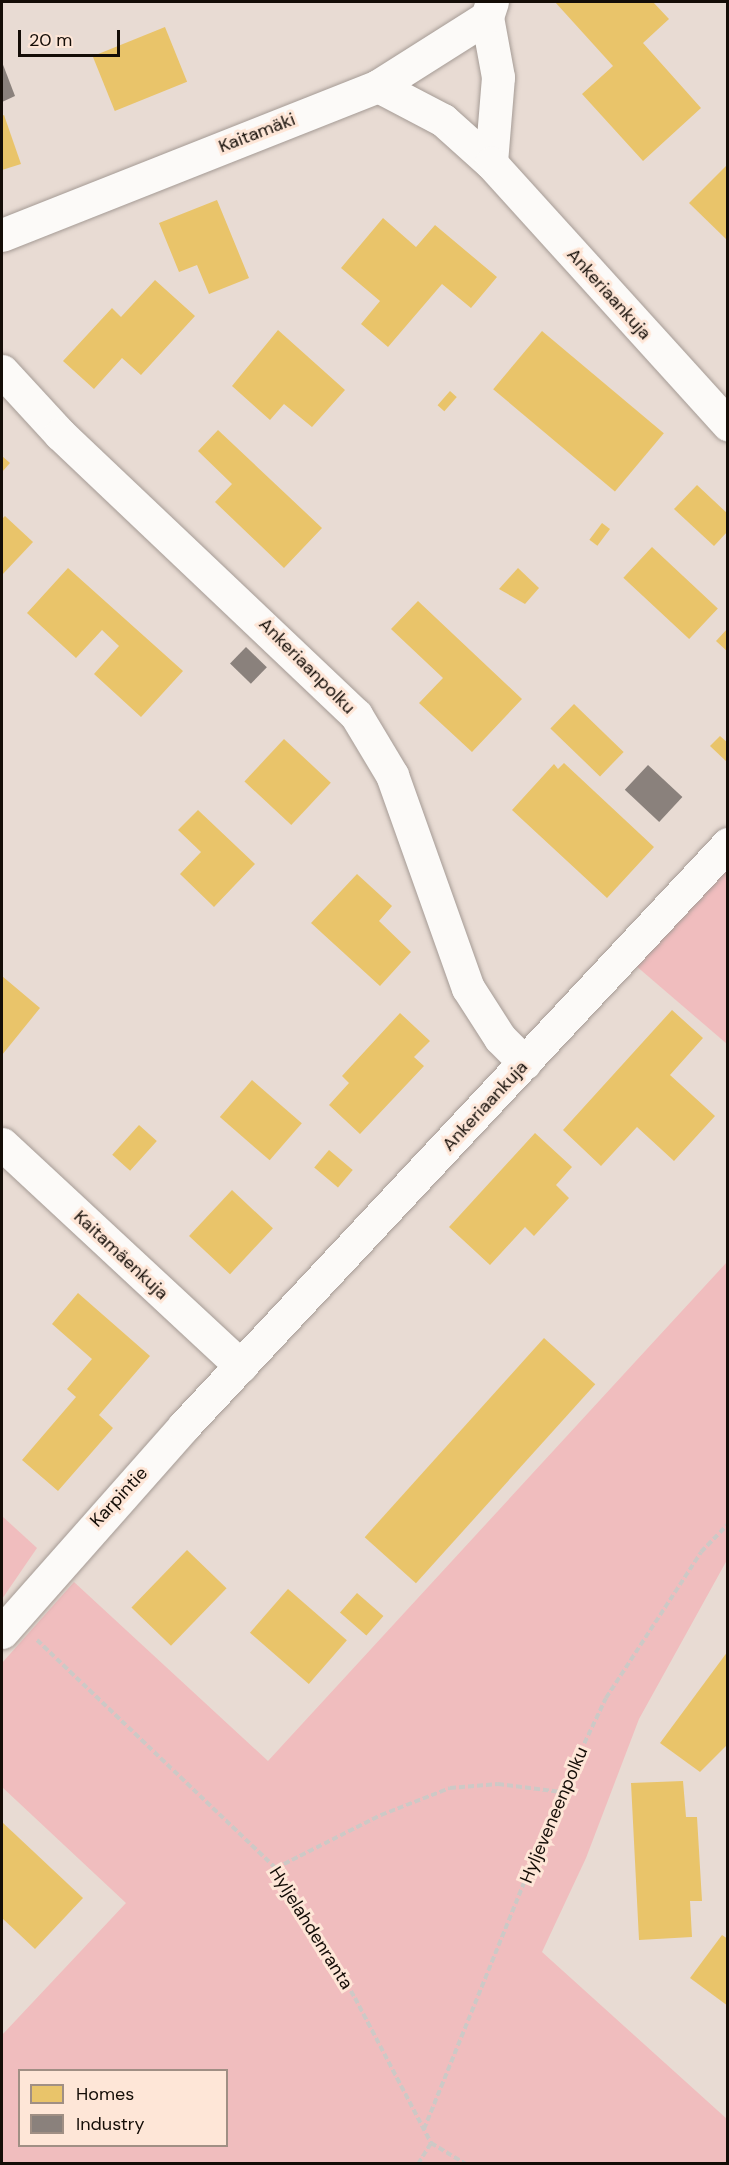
<!DOCTYPE html>
<html>
<head>
<meta charset="utf-8">
<style>
	body { margin:0 }
	#map { position:relative; width:729px; height:2165px; overflow:hidden; background:#e8dbd3; font-family:"DM Sans",sans-serif }
	div>[style] { position:absolute }
	[style*='--x'] { left:calc(var(--x)*1px); top:calc(var(--y)*1px); width:calc(var(--w)*1px); rotate:calc(var(--a)*1deg) }
	.green>* { inset:0; background:#f0bdbe }
	.homes>* { inset:0; background:#e9c46a; transform-origin:0 0 }
	.industry>* { inset:0; background:#8a817c; transform-origin:0 0 }
	.path>* { height:4px; margin-top:-2px; transform-origin:0; background:repeating-linear-gradient(90deg,#cdc9c6 0 6px,transparent 0 9px) }
	.roads { filter:drop-shadow(0 0 2px #a59b95) drop-shadow(0 0 2px #a59b95) }
	.minor>* { height:33px; margin:-16.5px; padding:0 16.5px; transform-origin:16.5px; border-radius:16.5px; background:#fcfaf8 }
	span { translate:-50% -50%; white-space:nowrap; text-align:center; line-height:1.15; -webkit-text-stroke:6px #fee6d7; paint-order:stroke }
	.street-label { font-size:18px; color:#140d07 }
	.frame { position:absolute; inset:0; border:3px solid #140d07; pointer-events:none }
	.legend { position:absolute; left:18px; top:2069px; width:210px; height:78px; box-sizing:border-box; background:#fee6d7; border:2px solid #a08f84; margin:0; padding:8px 10px; list-style:none; font-size:18px; color:#140d07 }
	.legend li { display:flex; align-items:center; gap:12px; height:30px }
	.legend b { width:30px; border:2px solid #a08f84 }
	.scale { position:absolute; left:18px; top:30px; width:102px; height:27px; box-sizing:border-box; border:3px solid #140d07; border-top:0; padding-left:8px; font-size:18px; line-height:21px; white-space:nowrap; color:#140d07; -webkit-text-stroke:4px #fee6d7; paint-order:stroke }
</style>
</head>
<body>
<div id="map">
	<div class="green">
		<div style="clip-path:polygon(727px 868px,727px 1044px,635px 965px)"></div>
		<div style="clip-path:polygon(evenodd,727px 1262px,727px 1560px,639px 1719px,586px 1858px,542px 1952px,727px 2119px,727px 2163px,2px 2163px,2px 2035px,126px 1903px,2px 1787px,2px 1663px,74px 1582px,268px 1761px,727px 1262px,20px 2070px,226px 2070px,226px 2146px,20px 2146px,20px 2070px)"></div>
		<div style="clip-path:polygon(2px 1516px,37px 1548px,2px 1599px)"></div>
	</div>
	<div class="homes">
		<div style="clip-path:polygon(555px 2px,653px 2px,669px 19px,643px 43px,701px 108px,643px 161px,582px 94px,613px 66px)"></div>
		<div style="left:165px;top:27px;width:59px;height:78px;rotate:68deg"></div>
		<div style="clip-path:polygon(4px 115px,21px 164px,2px 170px,2px 116px)"></div>
		<div style="clip-path:polygon(728px 164px,728px 241px,689px 203px)"></div>
		<div style="clip-path:polygon(217px 200px,249px 278px,209px 294px,197px 265px,179px 272px,159px 223px)"></div>
		<div style="clip-path:polygon(383px 218px,416px 247px,435px 225px,497px 277px,471px 308px,442px 284px,388px 347px,361px 324px,380px 301px,341px 268px)"></div>
		<div style="clip-path:polygon(155px 280px,195px 316px,141px 375px,122px 358px,94px 389px,63px 361px,112px 308px,121px 317px)"></div>
		<div style="clip-path:polygon(278px 330px,345px 390px,312px 427px,284px 404px,270px 420px,232px 386px)"></div>
		<div style="left:542px;top:331px;width:159px;height:76px;rotate:40deg"></div>
		<div style="left:450px;top:391px;width:9px;height:19px;rotate:41deg"></div>
		<div style="clip-path:polygon(218px 430px,322px 528px,284px 568px,215px 502px,232px 484px,198px 451px)"></div>
		<div style="clip-path:polygon(2px 456px,10px 463px,2px 472px)"></div>
		<div style="clip-path:polygon(697px 485px,728px 514px,728px 531px,714px 546px,674px 509px)"></div>
		<div style="clip-path:polygon(5px 516px,33px 542px,2px 575px,2px 519px)"></div>
		<div style="left:602px;top:523px;width:10px;height:21px;rotate:37deg"></div>
		<div style="left:652px;top:547px;width:90px;height:42px;rotate:43deg"></div>
		<div style="clip-path:polygon(68px 568px,183px 671px,141px 717px,94px 674px,119px 646px,102px 630px,76px 658px,27px 613px)"></div>
		<div style="clip-path:polygon(518px 568px,539px 588px,525px 604px,499px 589px)"></div>
		<div style="clip-path:polygon(418px 601px,522px 699px,472px 752px,419px 703px,443px 678px,391px 629px)"></div>
		<div style="clip-path:polygon(728px 628px,728px 652px,716px 641px)"></div>
		<div style="left:574px;top:704px;width:69px;height:34px;rotate:44deg"></div>
		<div style="clip-path:polygon(720px 736px,728px 743px,728px 763px,710px 746px)"></div>
		<div style="left:284px;top:739px;width:64px;height:58px;rotate:43deg"></div>
		<div style="clip-path:polygon(564px 763px,654px 847px,607px 898px,512px 810px,554px 764px,558px 769px)"></div>
		<div style="clip-path:polygon(198px 810px,255px 864px,214px 907px,180px 874px,201px 852px,178px 830px)"></div>
		<div style="clip-path:polygon(357px 874px,392px 906px,379px 921px,411px 952px,380px 986px,311px 923px)"></div>
		<div style="clip-path:polygon(2px 976px,40px 1008px,2px 1055px)"></div>
		<div style="clip-path:polygon(672px 1010px,703px 1038px,670px 1075px,715px 1116px,674px 1161px,637px 1127px,601px 1166px,563px 1130px)"></div>
		<div style="clip-path:polygon(400px 1013px,430px 1041px,414px 1057px,424px 1066px,360px 1134px,329px 1105px,349px 1083px,342px 1076px)"></div>
		<div style="left:252px;top:1080px;width:66px;height:49px;rotate:41deg"></div>
		<div style="left:139px;top:1125px;width:24px;height:40px;rotate:42deg"></div>
		<div style="clip-path:polygon(535px 1133px,572px 1167px,556px 1185px,569px 1198px,534px 1236px,525px 1227px,490px 1265px,449px 1227px)"></div>
		<div style="left:329px;top:1150px;width:31px;height:23px;rotate:40deg"></div>
		<div style="left:232px;top:1190px;width:56px;height:63px;rotate:43deg"></div>
		<div style="clip-path:polygon(78px 1293px,150px 1356px,99px 1415px,113px 1428px,58px 1491px,22px 1460px,76px 1397px,67px 1389px,92px 1359px,52px 1324px)"></div>
		<div style="left:544px;top:1338px;width:69px;height:268px;rotate:42deg"></div>
		<div style="left:187px;top:1550px;width:55px;height:80px;rotate:44deg"></div>
		<div style="left:288px;top:1589px;width:78px;height:58px;rotate:41deg"></div>
		<div style="left:357px;top:1593px;width:35px;height:26px;rotate:41deg"></div>
		<div style="clip-path:polygon(728px 1651px,728px 1744px,700px 1772px,660px 1743px)"></div>
		<div style="clip-path:polygon(683px 1781px,686px 1817px,697px 1817px,702px 1901px,690px 1901px,692px 1937px,639px 1940px,631px 1783px)"></div>
		<div style="clip-path:polygon(2px 1822px,83px 1898px,35px 1949px,2px 1918px)"></div>
		<div style="clip-path:polygon(722px 1935px,728px 1939px,728px 2006px,690px 1978px)"></div>
	</div>
	<div class="industry">
		<div style="clip-path:polygon(2px 62px,15px 96px,2px 102px)"></div>
		<div style="left:246px;top:647px;width:29px;height:23px;rotate:44deg"></div>
		<div style="left:648px;top:765px;width:47px;height:34px;rotate:43deg"></div>
	</div>
	<div class="path">
		<div style="--x:37;--y:1640;--w:330;--a:43.7"></div>
		<div style="--x:276;--y:1868;--w:152;--a:58.7"></div>
		<div style="--x:355;--y:1998;--w:164;--a:62.3"></div>
		<div style="--x:431;--y:2143;--w:41;--a:31"></div>
		<div style="--x:276;--y:1868;--w:118;--a:-26.8"></div>
		<div style="--x:381;--y:1815;--w:74;--a:-21.4"></div>
		<div style="--x:450;--y:1788;--w:48;--a:-4.8"></div>
		<div style="--x:498;--y:1784;--w:64;--a:7.2"></div>
		<div style="--x:424;--y:2129;--w:364;--a:-67.9"></div>
		<div style="--x:561;--y:1792;--w:104;--a:-64.4"></div>
		<div style="--x:606;--y:1698;--w:174;--a:-56.9"></div>
		<div style="--x:701;--y:1552;--w:39;--a:-46"></div>
		<div style="--x:418;--y:2164;--w:25;--a:-58"></div>
	</div>
	<div class="roads">
		<div class="minor">
			<div style="--x:487;--y:17;--w:61;--a:79.6"></div>
			<div style="--x:498;--y:77;--w:86;--a:94.7"></div>
			<div style="--x:378;--y:86;--w:73;--a:27.6"></div>
			<div style="--x:443;--y:120;--w:64;--a:41.9"></div>
			<div style="--x:491;--y:163;--w:353;--a:47.8"></div>
			<div style="--x:2;--y:235;--w:404;--a:-21.6"></div>
			<div style="--x:378;--y:86;--w:129;--a:-32.3"></div>
			<div style="--x:487;--y:17;--w:16;--a:-72"></div>
			<div style="--x:2;--y:371;--w:86;--a:47.4"></div>
			<div style="--x:60;--y:434;--w:408;--a:43.5"></div>
			<div style="--x:356;--y:715;--w:70;--a:59"></div>
			<div style="--x:392;--y:775;--w:226;--a:70.4"></div>
			<div style="--x:468;--y:988;--w:59;--a:57.4"></div>
			<div style="--x:500;--y:1038;--w:35;--a:45"></div>
			<div style="--x:2;--y:1144;--w:326;--a:42.9"></div>
			<div style="--x:2;--y:1632;--w:275;--a:-48.5"></div>
			<div style="--x:184;--y:1426;--w:797;--a:-46.93"></div>
		</div>
	</div>
	<div class="street-label">
		<span style="left:257px;top:133px;rotate:-21deg">Kaitamäki</span>
		<span style="left:609px;top:294px;rotate:48deg">Ankeriaankuja</span>
		<span style="left:307px;top:666px;rotate:45deg">Ankeriaanpolku</span>
		<span style="left:485px;top:1106px;rotate:-47deg">Ankeriaankuja</span>
		<span style="left:121px;top:1255px;rotate:43deg">Kaitamäenkuja</span>
		<span style="left:119px;top:1497px;rotate:-47deg">Karpintie</span>
		<span style="left:554px;top:1815px;rotate:-67deg">Hyljeveneenpolku</span>
		<span style="left:311px;top:1928px;rotate:58deg">Hyljelahdenranta</span>
	</div>
	<div class="frame"></div>
	<ul class="legend">
	<li><b style="height:16px;background:#e9c46a"></b>Homes</li>
	<li><b style="height:16px;background:#8a817c"></b>Industry</li>
	</ul>
	<div class="scale">20 m</div>
</div>
</body>
</html>
